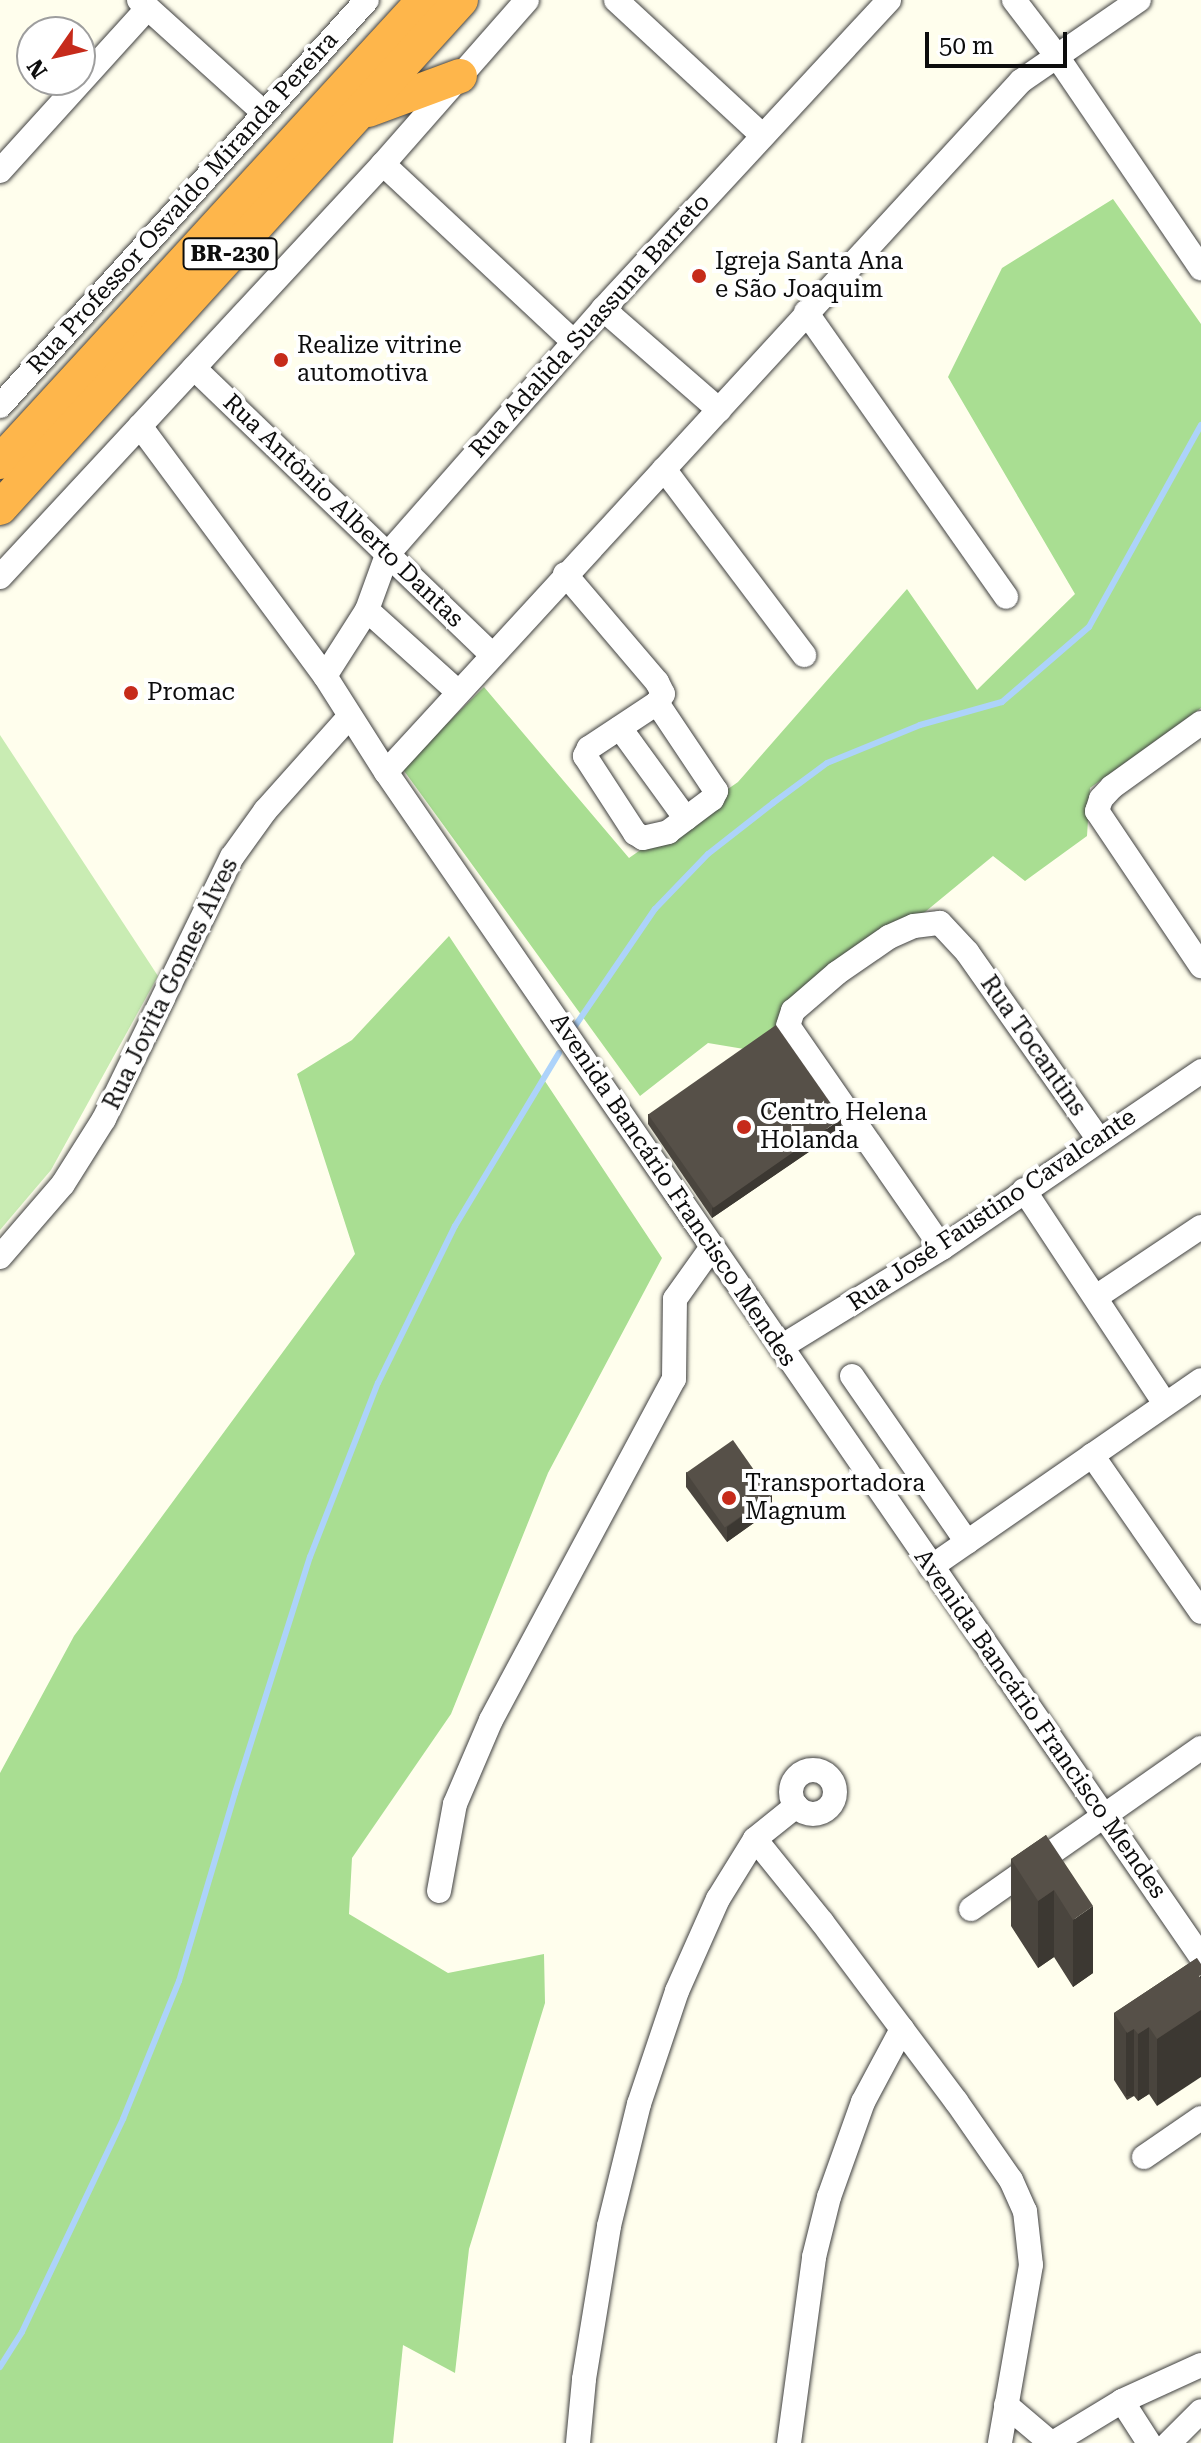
<!DOCTYPE html>
<html>
<head>
<meta charset="utf-8">
<style>
	body { margin:0 }
	#map { position:relative; width:1201px; height:2443px; overflow:hidden; background:#fffeed; font-family:"Roboto Serif",serif }
	div>[style] { position:absolute }
	[style*='--x'] { left:calc(var(--x)*1px); top:calc(var(--y)*1px); width:calc(var(--w)*1px); rotate:calc(var(--a)*1deg) }
	.green>* { inset:0; background:#c9ecb3 }
	.forest>* { inset:0; background:#a9de92 }
	.stream>* { height:6px; margin:-3px; padding:0 3px; transform-origin:3px; border-radius:3px; background:#add3fa }
	.roads { filter:drop-shadow(0 0 2px #404040) drop-shadow(0 0 2px #404040) }
	.minor>* { height:24px; margin:-12px; padding:0 12px; transform-origin:12px; border-radius:12px; background:#fff }
	.minor>.ring { margin:-12px; padding:0; box-sizing:content-box; background:none; border:24px solid #fff; border-radius:50% }
	.highway>* { height:34px; margin:-17px; padding:0 17px; transform-origin:17px; border-radius:17px; background:#feb64b }
	.wall>* { inset:0; background:#4a453e }
	.shaded-wall>* { inset:0; background:#3c3832; transform-origin:0 0 }
	.building>* { inset:0; background:#565048; transform-origin:0 0 }
	.dots>* { width:22px; height:22px; translate:-50% -50%; box-sizing:border-box; border:4px solid #fff; border-radius:50% }
	span { translate:-50% -50%; white-space:nowrap; text-align:center; line-height:1.15; -webkit-text-stroke:8px #fff; paint-order:stroke }
	.shield-label span { padding:2px 6px; background:#fff; border:2px solid; border-radius:6px; -webkit-text-stroke-width:0 }
	.shield-label { font-size:22px; color:#0d0d0d; font-weight:700 }
	.street-label { font-size:24px; color:#0d0d0d }
	.poi-label { font-size:24px; color:#0d0d0d }
	.left { translate:0 -50%; text-align:left }
	.north { position:absolute; left:16px; top:16px; width:80px; height:80px; box-sizing:border-box; background:#fff; border:2px solid #9e9e9e; border-radius:50%; rotate:236deg; font-size:22px; font-weight:700; line-height:32px; text-align:center; color:#0d0d0d }
	.north::after { content:''; display:block; margin:auto; width:28px; height:36px; background:#c62b1b; clip-path:polygon(50% 0,100% 100%,50% 72%,0 100%) }
	.scale { position:absolute; left:925px; top:32px; width:142px; height:36px; box-sizing:border-box; border:4px solid #0d0d0d; border-top:0; padding-left:10px; font-size:24px; line-height:28px; white-space:nowrap; color:#0d0d0d; -webkit-text-stroke:6px #fff; paint-order:stroke }
</style>
</head>
<body>
<div id="map">
	<div class="green">
		<div style="clip-path:polygon(0 735px,158px 976px,51px 1170px,0 1230px)"></div>
	</div>
	<div class="forest">
		<div style="clip-path:polygon(1113px 199px,1201px 324px,1201px 708px,1090px 788px,1087px 836px,1025px 881px,993px 856px,756px 1051px,708px 1043px,640px 1096px,402px 768px,484px 687px,629px 858px,738px 782px,907px 589px,977px 690px,1075px 594px,948px 377px,1002px 268px)"></div>
		<div style="clip-path:polygon(449px 936px,662px 1258px,548px 1473px,451px 1714px,352px 1858px,349px 1914px,448px 1973px,544px 1954px,545px 2003px,469px 2249px,455px 2373px,403px 2345px,393px 2443px,0 2443px,0 1773px,74px 1636px,355px 1254px,297px 1074px,352px 1040px)"></div>
	</div>
	<div class="stream">
		<div style="--x:573;--y:1029;--w:145;--a:-55.7"></div>
		<div style="--x:655;--y:909;--w:76;--a:-46.1"></div>
		<div style="--x:708;--y:854;--w:83;--a:-38.1"></div>
		<div style="--x:773;--y:803;--w:67;--a:-36.5"></div>
		<div style="--x:827;--y:763;--w:100;--a:-22.2"></div>
		<div style="--x:920;--y:725;--w:85;--a:-15.7"></div>
		<div style="--x:1002;--y:702;--w:115;--a:-40.8"></div>
		<div style="--x:1089;--y:627;--w:231;--a:-61"></div>
		<div style="--x:0;--y:2367;--w:41;--a:-57.8"></div>
		<div style="--x:22;--y:2332;--w:236;--a:-64.6"></div>
		<div style="--x:123;--y:2119;--w:149;--a:-67.9"></div>
		<div style="--x:179;--y:1981;--w:196;--a:-73.4"></div>
		<div style="--x:235;--y:1793;--w:248;--a:-72.4"></div>
		<div style="--x:310;--y:1557;--w:187;--a:-68.7"></div>
		<div style="--x:378;--y:1383;--w:175;--a:-63.9"></div>
		<div style="--x:455;--y:1226;--w:202;--a:-59"></div>
	</div>
	<div class="roads">
		<div class="minor">
			<div style="--x:139;--y:0;--w:167;--a:42.1"></div>
			<div style="--x:616;--y:0;--w:200;--a:42.8"></div>
			<div style="--x:1014;--y:0;--w:69;--a:52.6"></div>
			<div style="--x:1056;--y:55;--w:258;--a:55.8"></div>
			<div style="--x:383;--y:164;--w:261;--a:43"></div>
			<div style="--x:0;--y:171;--w:220;--a:-47.8"></div>
			<div style="--x:603;--y:309;--w:154;--a:41"></div>
			<div style="--x:806;--y:312;--w:348;--a:54.9"></div>
			<div style="--x:194;--y:368;--w:412;--a:43.9"></div>
			<div style="--x:0;--y:406;--w:547;--a:-47.89"></div>
			<div style="--x:140;--y:426;--w:311;--a:53.5"></div>
			<div style="--x:325;--y:676;--w:114;--a:57.6"></div>
			<div style="--x:386;--y:772;--w:1438;--a:55.48"></div>
			<div style="--x:664;--y:469;--w:233;--a:53"></div>
			<div style="--x:565;--y:574;--w:142;--a:49.6"></div>
			<div style="--x:657;--y:682;--w:13;--a:63"></div>
			<div style="--x:663;--y:694;--w:11;--a:124"></div>
			<div style="--x:657;--y:703;--w:82;--a:146.5"></div>
			<div style="--x:589;--y:748;--w:9;--a:117"></div>
			<div style="--x:585;--y:756;--w:92;--a:57"></div>
			<div style="--x:635;--y:833;--w:9;--a:32"></div>
			<div style="--x:643;--y:838;--w:26;--a:-13"></div>
			<div style="--x:668;--y:832;--w:55;--a:-36.9"></div>
			<div style="--x:712;--y:799;--w:9;--a:-63"></div>
			<div style="--x:716;--y:791;--w:106;--a:-123.8"></div>
			<div style="--x:0;--y:577;--w:563;--a:-47.16"></div>
			<div style="--x:383;--y:164;--w:218;--a:-48.7"></div>
			<div style="--x:367;--y:610;--w:122;--a:42"></div>
			<div style="--x:325;--y:676;--w:78;--a:-57.5"></div>
			<div style="--x:367;--y:610;--w:59;--a:-70"></div>
			<div style="--x:387;--y:555;--w:327;--a:-48.7"></div>
			<div style="--x:603;--y:309;--w:421;--a:-47.2"></div>
			<div style="--x:1201;--y:723;--w:110;--a:144.3"></div>
			<div style="--x:1112;--y:787;--w:16;--a:133"></div>
			<div style="--x:1101;--y:799;--w:13;--a:108"></div>
			<div style="--x:1097;--y:811;--w:187;--a:56.1"></div>
			<div style="--x:620;--y:728;--w:112;--a:54"></div>
			<div style="--x:386;--y:772;--w:938;--a:-47.42"></div>
			<div style="--x:1021;--y:81;--w:143;--a:-34.5"></div>
			<div style="--x:1024;--y:1190;--w:256;--a:56.6"></div>
			<div style="--x:942;--y:1248;--w:270;--a:-124.7"></div>
			<div style="--x:788;--y:1026;--w:16;--a:-72"></div>
			<div style="--x:793;--y:1011;--w:58;--a:-40.8"></div>
			<div style="--x:837;--y:973;--w:63;--a:-34.7"></div>
			<div style="--x:889;--y:937;--w:27;--a:-24"></div>
			<div style="--x:914;--y:926;--w:26;--a:-7"></div>
			<div style="--x:940;--y:923;--w:40;--a:47"></div>
			<div style="--x:967;--y:952;--w:230;--a:54.9"></div>
			<div style="--x:0;--y:1257;--w:96;--a:-49.2"></div>
			<div style="--x:63;--y:1184;--w:77;--a:-57.8"></div>
			<div style="--x:104;--y:1119;--w:292;--a:-64"></div>
			<div style="--x:232;--y:857;--w:57;--a:-54.3"></div>
			<div style="--x:265;--y:811;--w:126;--a:-48.2"></div>
			<div style="--x:1096;--y:1297;--w:126;--a:-33.7"></div>
			<div style="--x:781;--y:1347;--w:189;--a:-31.6"></div>
			<div style="--x:942;--y:1248;--w:314;--a:-34.3"></div>
			<div style="--x:852;--y:1376;--w:202;--a:55.3"></div>
			<div style="--x:1092;--y:1455;--w:191;--a:55.2"></div>
			<div style="--x:931;--y:1567;--w:328;--a:-34.7"></div>
			<div class="ring" style="left:791px;top:1770px;width:20px;height:20px"></div>
			<div style="--x:755;--y:1839;--w:107;--a:51.1"></div>
			<div style="--x:822;--y:1922;--w:224;--a:53.2"></div>
			<div style="--x:956;--y:2101;--w:96;--a:55.2"></div>
			<div style="--x:1011;--y:2180;--w:34;--a:66"></div>
			<div style="--x:1025;--y:2211;--w:54;--a:83.7"></div>
			<div style="--x:1031;--y:2265;--w:181;--a:99.9"></div>
			<div style="--x:439;--y:1891;--w:88;--a:-79.6"></div>
			<div style="--x:455;--y:1804;--w:91;--a:-66.8"></div>
			<div style="--x:491;--y:1720;--w:387;--a:-61.8"></div>
			<div style="--x:674;--y:1379;--w:80;--a:-89.3"></div>
			<div style="--x:675;--y:1299;--w:64;--a:-54.6"></div>
			<div style="--x:971;--y:1909;--w:281;--a:-35"></div>
			<div style="--x:1144;--y:2157;--w:69;--a:-34.4"></div>
			<div style="--x:1122;--y:2401;--w:50;--a:57.3"></div>
			<div style="--x:1006;--y:2405;--w:59;--a:40.2"></div>
			<div style="--x:578;--y:2443;--w:64;--a:-84.6"></div>
			<div style="--x:584;--y:2379;--w:155;--a:-80.7"></div>
			<div style="--x:609;--y:2226;--w:126;--a:-76.2"></div>
			<div style="--x:639;--y:2104;--w:119;--a:-71.4"></div>
			<div style="--x:677;--y:1991;--w:101;--a:-66"></div>
			<div style="--x:718;--y:1899;--w:70;--a:-58.3"></div>
			<div style="--x:755;--y:1839;--w:53;--a:-38.8"></div>
			<div style="--x:789;--y:2443;--w:188;--a:-82.3"></div>
			<div style="--x:814;--y:2257;--w:62;--a:-76"></div>
			<div style="--x:829;--y:2197;--w:101;--a:-70.3"></div>
			<div style="--x:863;--y:2102;--w:83;--a:-61.9"></div>
			<div style="--x:1053;--y:2443;--w:81;--a:-31.3"></div>
			<div style="--x:1122;--y:2401;--w:87;--a:-24.5"></div>
			<div style="--x:1169;--y:2443;--w:45;--a:-45"></div>
		</div>
		<div class="highway">
			<div style="--x:368;--y:110;--w:98;--a:-20.3"></div>
			<div style="--x:0;--y:462;--w:627;--a:-47.46"></div>
			<div style="--x:0;--y:508;--w:686;--a:-47.78"></div>
		</div>
	</div>
	<div class="wall">
		<div style="clip-path:polygon(648px 1114px,841px 1130px,712px 1218px,648px 1124px)"></div>
		<div style="clip-path:polygon(686px 1472px,772px 1510px,727px 1542px,686px 1487px)"></div>
		<div style="clip-path:polygon(1046px 1835px,1093px 1973px,1073px 1987px,1054px 1957px,1038px 1968px,1011px 1926px,1011px 1859px)"></div>
		<div style="clip-path:polygon(1197px 1958px,1157px 2106px,1149px 2094px,1138px 2101px,1134px 2096px,1127px 2100px,1114px 2080px,1114px 2013px)"></div>
	</div>
	<div class="shaded-wall">
		<div style="clip-path:polygon(841px 1119px,841px 1130px,712px 1218px,712px 1208px)"></div>
		<div style="clip-path:polygon(772px 1495px,772px 1510px,727px 1542px,727px 1527px)"></div>
		<div style="clip-path:polygon(1054px 1890px,1054px 1957px,1038px 1968px,1038px 1901px)"></div>
		<div style="clip-path:polygon(1093px 1906px,1093px 1973px,1073px 1987px,1073px 1920px)"></div>
		<div style="clip-path:polygon(1201px 1975px,1201px 2077px,1157px 2106px,1157px 2039px)"></div>
		<div style="clip-path:polygon(1149px 2027px,1149px 2094px,1138px 2101px,1138px 2034px)"></div>
		<div style="left:1134px;top:2029px;width:67px;height:8px;rotate:90deg"></div>
	</div>
	<div class="building">
		<div style="left:776px;top:1025px;width:114px;height:156px;rotate:55deg"></div>
		<div style="left:733px;top:1440px;width:67px;height:57px;rotate:55deg"></div>
		<div style="clip-path:polygon(1046px 1835px,1093px 1906px,1073px 1920px,1054px 1890px,1038px 1901px,1011px 1859px)"></div>
		<div style="clip-path:polygon(1197px 1958px,1201px 1964px,1201px 1975px,1199px 1976px,1201px 1979px,1201px 2010px,1157px 2039px,1149px 2027px,1138px 2034px,1134px 2029px,1127px 2033px,1114px 2013px)"></div>
	</div>
	<div class="dots">
		<div style="left:699px;top:276px;background:#c62b1b"></div>
		<div style="left:281px;top:360px;background:#c62b1b"></div>
		<div style="left:131px;top:693px;background:#c62b1b"></div>
		<div style="left:744px;top:1127px;background:#c62b1b"></div>
		<div style="left:729px;top:1498px;background:#c62b1b"></div>
	</div>
	<div class="shield-label">
		<span style="left:230px;top:254px">BR-230</span>
	</div>
	<div class="street-label">
		<span style="left:183px;top:203px;rotate:-48deg">Rua Professor Osvaldo Miranda Pereira</span>
		<span style="left:590px;top:326px;rotate:-48deg">Rua Adalida Suassuna Barreto</span>
		<span style="left:343px;top:511px;rotate:44deg">Rua Antônio Alberto Dantas</span>
		<span style="left:171px;top:984px;rotate:-64deg">Rua Jovita Gomes Alves</span>
		<span style="left:1033px;top:1046px;rotate:55deg">Rua Tocantins</span>
		<span style="left:673px;top:1190px;rotate:56deg">Avenida Bancário Francisco Mendes</span>
		<span style="left:992px;top:1210px;rotate:-34deg">Rua José Faustino Cavalcante</span>
		<span style="left:1040px;top:1724px;rotate:55deg">Avenida Bancário Francisco Mendes</span>
	</div>
	<div class="poi-label">
		<span class="left" style="left:715px;top:276px">Igreja Santa Ana<br>e São Joaquim</span>
		<span class="left" style="left:297px;top:360px">Realize vitrine<br>automotiva</span>
		<span class="left" style="left:147px;top:693px">Promac</span>
		<span class="left" style="left:760px;top:1127px">Centro Helena<br>Holanda</span>
		<span class="left" style="left:745px;top:1498px">Transportadora<br>Magnum</span>
	</div>
	<div class="north">N</div>
	<div class="scale">50 m</div>
</div>
</body>
</html>
